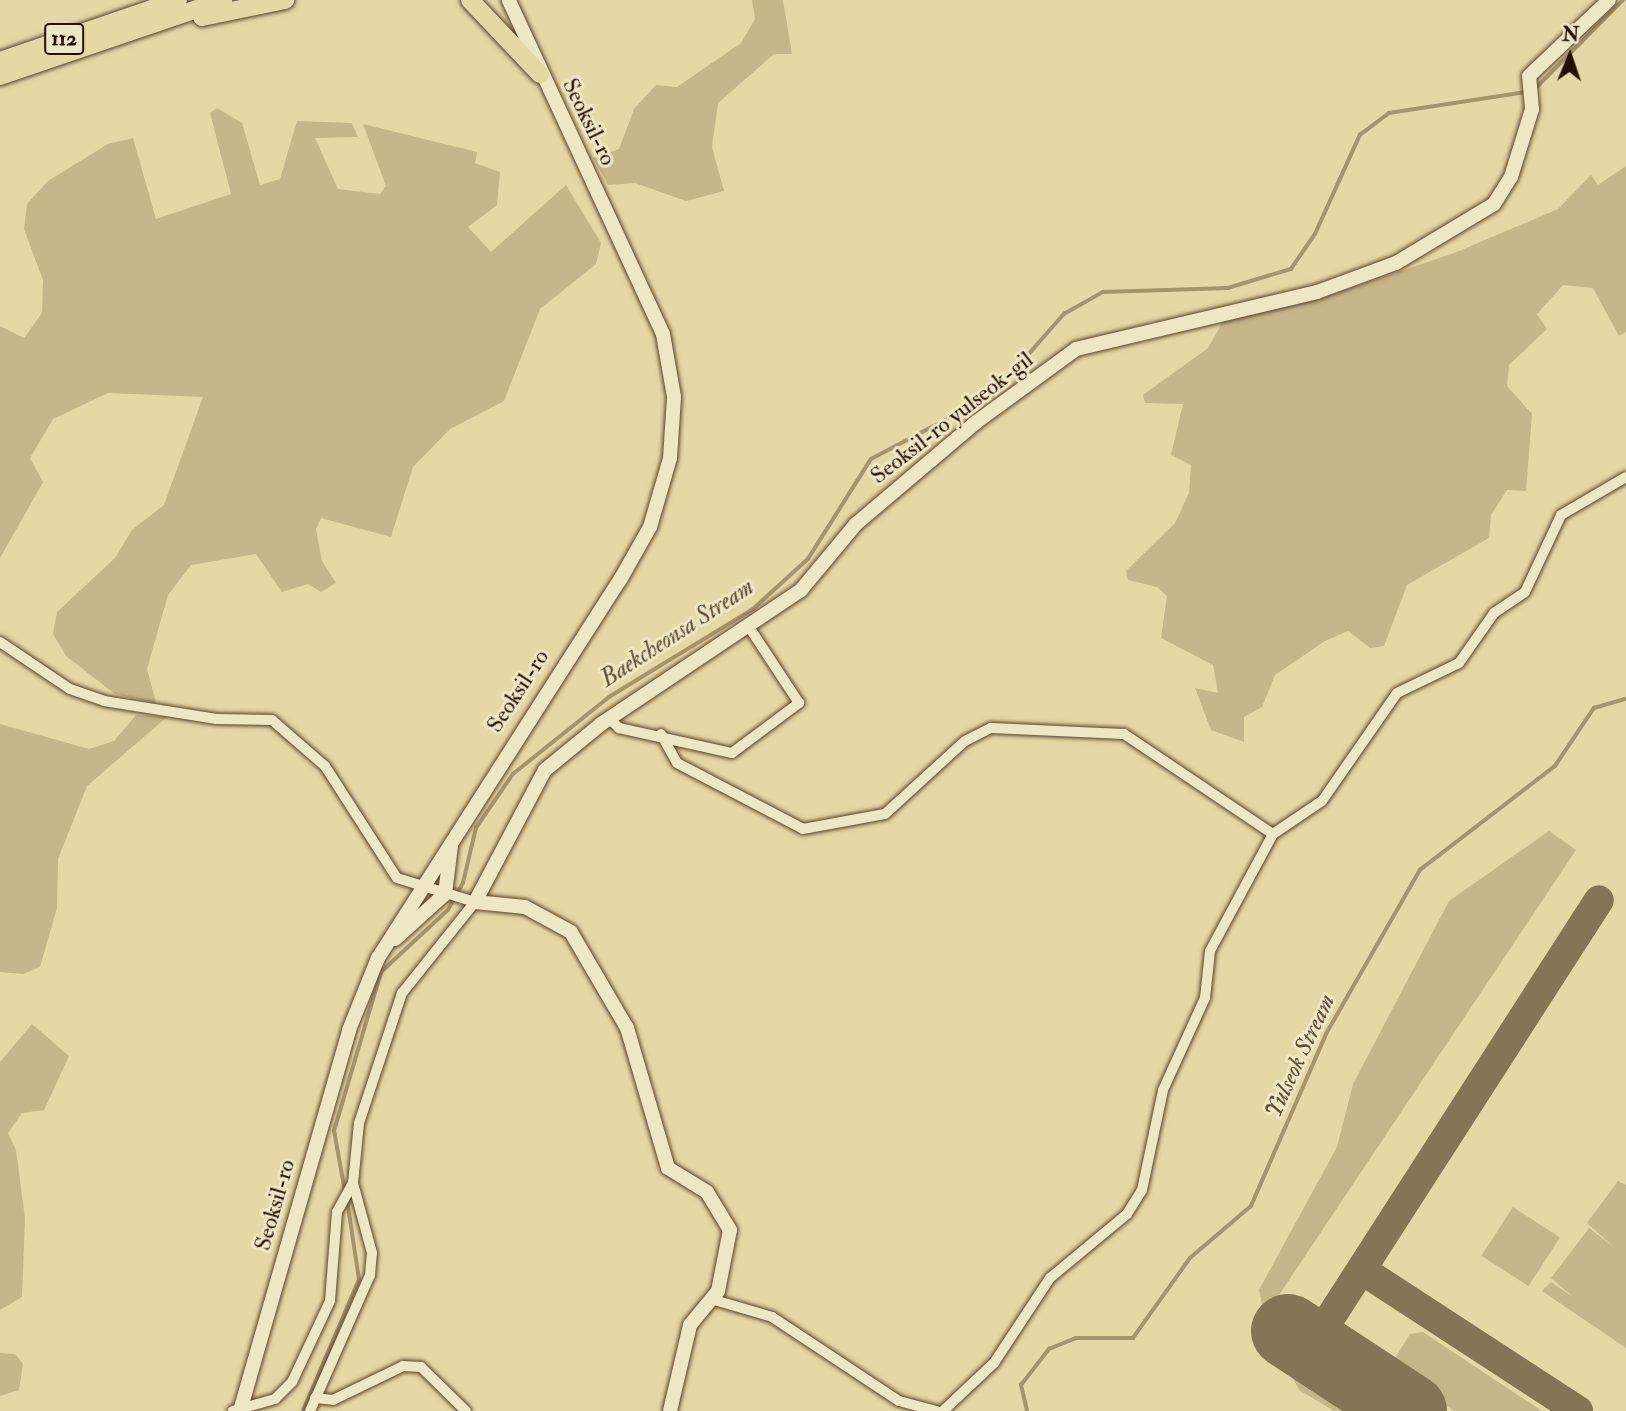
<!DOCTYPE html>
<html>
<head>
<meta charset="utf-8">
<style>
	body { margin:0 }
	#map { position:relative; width:1626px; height:1411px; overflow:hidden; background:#e6d8a4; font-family:"IM FELL Double Pica",serif }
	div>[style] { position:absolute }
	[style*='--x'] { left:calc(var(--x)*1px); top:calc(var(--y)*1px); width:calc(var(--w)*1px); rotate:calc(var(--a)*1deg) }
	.green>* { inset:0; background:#c6b689; transform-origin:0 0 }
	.stream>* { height:3.5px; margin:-1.75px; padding:0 1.75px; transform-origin:1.75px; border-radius:1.75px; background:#a5946e }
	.taxiway>* { height:30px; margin:-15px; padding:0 15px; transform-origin:15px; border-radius:15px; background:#877454 }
	.runway>* { height:74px; margin:-37px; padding:0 37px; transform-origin:37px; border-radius:37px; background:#877454 }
	.roads { filter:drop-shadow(0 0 2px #58412c) drop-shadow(0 0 2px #58412c) }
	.street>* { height:10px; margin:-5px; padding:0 5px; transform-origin:5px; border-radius:5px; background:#efe6c4 }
	.secondary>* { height:14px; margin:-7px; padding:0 7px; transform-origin:7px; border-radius:7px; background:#efe6c4 }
	.highway>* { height:18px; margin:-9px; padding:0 9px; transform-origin:9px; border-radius:9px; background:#e6d8a4 }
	span { translate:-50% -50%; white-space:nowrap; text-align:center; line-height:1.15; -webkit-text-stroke:6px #efe6c4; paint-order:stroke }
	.shield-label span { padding:2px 5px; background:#efe6c4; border:2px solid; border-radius:5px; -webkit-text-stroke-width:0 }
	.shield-label { font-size:21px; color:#280f04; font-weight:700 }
	.street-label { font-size:23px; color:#280f04 }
	.water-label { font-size:24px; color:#604b34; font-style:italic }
	.north { position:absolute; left:1535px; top:21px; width:70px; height:70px; -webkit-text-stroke:5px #efe6c4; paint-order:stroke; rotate:2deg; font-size:19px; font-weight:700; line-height:28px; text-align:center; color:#280f04 }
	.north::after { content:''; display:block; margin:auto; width:24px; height:32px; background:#280f04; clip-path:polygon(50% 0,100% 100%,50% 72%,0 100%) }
</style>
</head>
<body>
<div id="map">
	<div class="green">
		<div style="clip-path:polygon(752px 0,783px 0,792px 54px,774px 54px,718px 103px,712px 147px,724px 191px,686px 201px,635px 183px,608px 185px,593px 158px,619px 149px,634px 109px,656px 85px,677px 87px,741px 43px,755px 19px)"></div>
		<div style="clip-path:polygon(217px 108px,242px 123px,260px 185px,280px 179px,297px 121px,352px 123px,358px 137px,315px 138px,338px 189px,380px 194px,386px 186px,363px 124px,477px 152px,475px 163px,500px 172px,497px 205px,468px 227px,491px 252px,566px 185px,601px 243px,596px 264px,540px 309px,504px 401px,450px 429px,413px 467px,391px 537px,321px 518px,316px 529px,322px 561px,336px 583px,321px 592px,308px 584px,282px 592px,256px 554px,191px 565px,168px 595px,147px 669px,156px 703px,115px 694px,66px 656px,53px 634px,57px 612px,115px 558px,132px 530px,164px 505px,203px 397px,108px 393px,53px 419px,30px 458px,43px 482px,0 558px,0 326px,24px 338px,42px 313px,43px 280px,24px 229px,27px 204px,48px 181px,108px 144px,133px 138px,156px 219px,231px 194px,210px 113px)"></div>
		<div style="clip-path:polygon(1626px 166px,1626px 332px,1619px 336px,1593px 288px,1563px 285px,1537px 314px,1547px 329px,1509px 365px,1507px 386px,1532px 414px,1526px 491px,1507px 490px,1491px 515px,1489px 538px,1407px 585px,1384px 646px,1370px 648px,1348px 631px,1325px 641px,1275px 675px,1262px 707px,1244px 717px,1244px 742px,1211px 730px,1195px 688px,1218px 693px,1213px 665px,1161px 638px,1167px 596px,1157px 587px,1128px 580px,1126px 571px,1175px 523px,1189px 493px,1191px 465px,1171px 455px,1183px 404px,1145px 403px,1143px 395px,1208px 348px,1226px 316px,1328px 296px,1457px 252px,1558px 209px,1591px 175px,1598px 185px)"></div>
		<div style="clip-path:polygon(136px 715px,167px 717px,87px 786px,58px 859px,57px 908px,40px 967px,23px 974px,0 972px,0 724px,89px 749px,114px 741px)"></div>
		<div style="clip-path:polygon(1549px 831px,1576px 850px,1265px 1316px,1289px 1361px,1365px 1411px,1334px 1411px,1299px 1390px,1266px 1324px,1259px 1290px,1337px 1147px,1353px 1084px,1449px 901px)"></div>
		<div style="clip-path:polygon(32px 1024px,69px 1056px,44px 1110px,22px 1113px,8px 1133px,16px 1150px,25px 1218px,22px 1297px,0 1310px,0 1062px)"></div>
		<div style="clip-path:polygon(1618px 1181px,1626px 1185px,1626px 1348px,1542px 1291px,1551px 1282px,1573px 1297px,1551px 1278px,1589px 1228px,1615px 1248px,1587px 1223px)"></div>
		<div style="left:1513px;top:1207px;width:56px;height:58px;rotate:33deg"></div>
		<div style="clip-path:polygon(1423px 1332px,1542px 1411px,1454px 1411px,1396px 1372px,1393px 1361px,1410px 1334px)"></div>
		<div style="clip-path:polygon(0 1353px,15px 1354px,23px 1364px,19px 1390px,0 1396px)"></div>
	</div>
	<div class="stream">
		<div style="--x:1534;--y:90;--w:127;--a:-45.3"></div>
		<div style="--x:345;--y:1192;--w:62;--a:-100.2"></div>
		<div style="--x:334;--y:1131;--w:166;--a:-73.5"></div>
		<div style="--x:381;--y:972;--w:91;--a:-42.8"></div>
		<div style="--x:448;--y:910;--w:31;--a:-61"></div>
		<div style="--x:463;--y:883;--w:57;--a:-76.7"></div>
		<div style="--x:476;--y:828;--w:65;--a:-55.6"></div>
		<div style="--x:513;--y:774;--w:123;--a:-38.7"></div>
		<div style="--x:609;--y:697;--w:169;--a:-31.4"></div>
		<div style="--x:753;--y:609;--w:74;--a:-42.3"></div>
		<div style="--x:808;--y:559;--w:118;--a:-57.8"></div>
		<div style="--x:871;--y:459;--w:138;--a:-27.7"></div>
		<div style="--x:993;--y:395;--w:108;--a:-48.8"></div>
		<div style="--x:1064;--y:314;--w:45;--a:-29.4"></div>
		<div style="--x:1103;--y:292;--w:125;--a:-1.8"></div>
		<div style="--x:1228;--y:288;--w:66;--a:-16.8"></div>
		<div style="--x:1291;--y:269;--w:42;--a:-55.6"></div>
		<div style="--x:1315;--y:234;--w:109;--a:-65.6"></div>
		<div style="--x:1360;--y:135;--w:36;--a:-37"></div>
		<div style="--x:1389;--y:113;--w:140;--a:-8.7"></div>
		<div style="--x:303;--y:1411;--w:142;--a:-66.9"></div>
		<div style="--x:359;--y:1280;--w:81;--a:-98.5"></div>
		<div style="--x:1027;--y:1411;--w:27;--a:-103"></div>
		<div style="--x:1021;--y:1385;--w:46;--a:-52.1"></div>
		<div style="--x:1049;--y:1349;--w:29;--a:-22"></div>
		<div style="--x:1076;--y:1338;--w:57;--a:0"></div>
		<div style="--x:1133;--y:1338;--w:98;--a:-54.5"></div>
		<div style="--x:1190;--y:1258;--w:80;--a:-40.4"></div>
		<div style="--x:1251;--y:1206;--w:188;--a:-66.4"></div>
		<div style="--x:1326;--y:1034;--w:189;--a:-60.2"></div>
		<div style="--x:1420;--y:870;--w:170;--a:-37.6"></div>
		<div style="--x:1555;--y:766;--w:70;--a:-56.1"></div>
		<div style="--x:1594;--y:708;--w:33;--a:-16"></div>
	</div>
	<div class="taxiway">
		<div style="--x:1362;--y:1270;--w:258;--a:33.1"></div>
		<div style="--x:1312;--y:1346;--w:530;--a:-57.24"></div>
	</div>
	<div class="runway">
		<div style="--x:1288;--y:1331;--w:146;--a:33.3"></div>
	</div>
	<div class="roads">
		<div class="street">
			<div style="--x:0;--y:642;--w:84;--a:33.9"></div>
			<div style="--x:70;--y:689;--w:36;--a:19"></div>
			<div style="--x:104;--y:701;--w:114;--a:9.1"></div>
			<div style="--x:217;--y:719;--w:55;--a:1"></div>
			<div style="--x:272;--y:720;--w:70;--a:41"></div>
			<div style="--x:325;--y:766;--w:133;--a:57.3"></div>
			<div style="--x:397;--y:878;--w:82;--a:17.1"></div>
			<div style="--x:475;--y:902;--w:117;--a:128.7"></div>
			<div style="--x:402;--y:993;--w:137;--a:108.3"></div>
			<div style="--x:359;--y:1123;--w:60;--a:95.7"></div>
			<div style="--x:353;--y:1183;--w:33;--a:119"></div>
			<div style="--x:337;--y:1212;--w:89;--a:94.5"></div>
			<div style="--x:330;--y:1301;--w:89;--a:115.1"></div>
			<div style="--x:292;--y:1382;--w:24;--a:135"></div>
			<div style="--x:275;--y:1399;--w:44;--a:164.1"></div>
			<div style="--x:610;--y:719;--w:13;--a:45"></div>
			<div style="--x:619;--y:728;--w:116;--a:12.5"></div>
			<div style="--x:732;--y:753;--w:84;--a:-36.7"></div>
			<div style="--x:799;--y:703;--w:91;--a:-123.3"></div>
			<div style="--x:661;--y:734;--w:33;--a:61"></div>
			<div style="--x:677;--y:763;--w:142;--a:27.6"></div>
			<div style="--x:803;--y:829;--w:83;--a:-10.4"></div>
			<div style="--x:885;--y:814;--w:108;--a:-42.4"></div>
			<div style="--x:965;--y:741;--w:29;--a:-27"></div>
			<div style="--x:991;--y:728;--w:133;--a:2.6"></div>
			<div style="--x:1124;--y:734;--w:179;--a:33.9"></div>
			<div style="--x:711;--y:1299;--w:64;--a:16.4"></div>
			<div style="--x:772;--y:1317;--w:152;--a:33.5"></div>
			<div style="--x:899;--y:1401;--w:39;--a:15"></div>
			<div style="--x:315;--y:1398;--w:18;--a:6"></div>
			<div style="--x:333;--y:1400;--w:78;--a:-25.9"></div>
			<div style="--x:403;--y:1366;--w:18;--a:3"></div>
			<div style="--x:421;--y:1367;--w:63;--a:44.4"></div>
			<div style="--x:310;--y:1411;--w:149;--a:-66.2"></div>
			<div style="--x:370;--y:1275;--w:22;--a:-85"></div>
			<div style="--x:372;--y:1253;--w:73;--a:-105.2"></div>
			<div style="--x:943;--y:1411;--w:70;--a:-43.3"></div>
			<div style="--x:994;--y:1363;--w:102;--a:-56.6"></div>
			<div style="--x:1050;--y:1278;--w:100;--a:-39.7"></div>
			<div style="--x:1127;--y:1214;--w:28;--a:-58"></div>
			<div style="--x:1142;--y:1190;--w:102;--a:-78.1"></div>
			<div style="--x:1163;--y:1090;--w:101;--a:-65.5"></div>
			<div style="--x:1205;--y:998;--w:47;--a:-83.9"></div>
			<div style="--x:1210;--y:951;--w:133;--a:-61.7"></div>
			<div style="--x:1273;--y:834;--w:59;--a:-34"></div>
			<div style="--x:1322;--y:801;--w:131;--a:-55.2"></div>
			<div style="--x:1397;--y:693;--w:69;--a:-25.8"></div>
			<div style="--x:1459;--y:663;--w:61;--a:-55"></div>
			<div style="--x:1494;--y:613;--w:37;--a:-34"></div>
			<div style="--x:1525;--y:592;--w:85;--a:-64.9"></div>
			<div style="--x:1561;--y:515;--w:75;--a:-30.3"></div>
		</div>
		<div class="secondary">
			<div style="--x:395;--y:939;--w:67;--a:-42"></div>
			<div style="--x:445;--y:894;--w:48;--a:-82.9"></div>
			<div style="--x:240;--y:1411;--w:396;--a:-74"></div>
			<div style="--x:349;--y:1030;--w:78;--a:-68.1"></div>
			<div style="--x:378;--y:958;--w:449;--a:-57.4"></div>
			<div style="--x:620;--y:580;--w:61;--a:-60.5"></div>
			<div style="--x:650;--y:527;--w:72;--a:-73.8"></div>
			<div style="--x:670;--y:458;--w:61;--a:-86.2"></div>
			<div style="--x:674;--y:397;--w:64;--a:-99.9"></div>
			<div style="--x:663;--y:334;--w:368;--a:-114.8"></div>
			<div style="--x:670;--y:1411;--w:88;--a:-76.9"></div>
			<div style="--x:690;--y:1325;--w:44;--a:-50.5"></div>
			<div style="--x:718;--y:1291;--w:62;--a:-78.9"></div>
			<div style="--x:730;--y:1230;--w:44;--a:-121.2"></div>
			<div style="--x:707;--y:1192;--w:46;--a:-148.4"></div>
			<div style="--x:668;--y:1168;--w:146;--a:-106.3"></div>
			<div style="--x:627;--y:1028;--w:111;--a:-120.3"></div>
			<div style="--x:571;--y:932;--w:52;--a:-151.5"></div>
			<div style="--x:525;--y:907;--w:50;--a:-174.3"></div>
			<div style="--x:475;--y:902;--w:149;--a:-62.1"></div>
			<div style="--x:545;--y:770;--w:72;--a:-39.4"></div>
			<div style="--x:601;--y:724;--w:241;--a:-33.8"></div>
			<div style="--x:801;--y:590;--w:86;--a:-50.2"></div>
			<div style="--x:856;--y:524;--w:156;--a:-40.3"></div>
			<div style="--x:975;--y:423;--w:125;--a:-36.2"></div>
			<div style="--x:1076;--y:349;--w:248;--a:-13.3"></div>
			<div style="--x:1317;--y:292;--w:84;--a:-20.2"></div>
			<div style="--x:1396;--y:263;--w:114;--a:-31"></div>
			<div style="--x:1494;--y:204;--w:32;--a:-58"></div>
			<div style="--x:1511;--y:177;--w:71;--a:-72.8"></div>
			<div style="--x:1532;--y:109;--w:33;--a:-95"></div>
			<div style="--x:1529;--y:76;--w:110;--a:-43.5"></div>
		</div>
		<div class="highway">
			<div style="--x:470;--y:0;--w:102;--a:46.6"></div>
			<div style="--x:202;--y:17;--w:85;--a:-11.6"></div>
			<div style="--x:0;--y:61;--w:188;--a:-18.9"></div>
			<div style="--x:0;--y:76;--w:236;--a:-18.8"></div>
		</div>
	</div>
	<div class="shield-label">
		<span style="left:64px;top:39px">112</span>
	</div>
	<div class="street-label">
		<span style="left:589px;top:122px;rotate:64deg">Seoksil-ro</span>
		<span style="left:952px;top:418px;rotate:-38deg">Seoksil-ro yulseok-gil</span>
		<span style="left:518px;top:691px;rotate:-57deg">Seoksil-ro</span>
		<span style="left:275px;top:1205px;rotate:-74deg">Seoksil-ro</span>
	</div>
	<div class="water-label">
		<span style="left:677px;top:633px;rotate:-33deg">Baekcheonsa Stream</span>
		<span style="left:1300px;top:1056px;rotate:-65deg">Yulseok Stream</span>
	</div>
	<div class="north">N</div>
</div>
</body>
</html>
